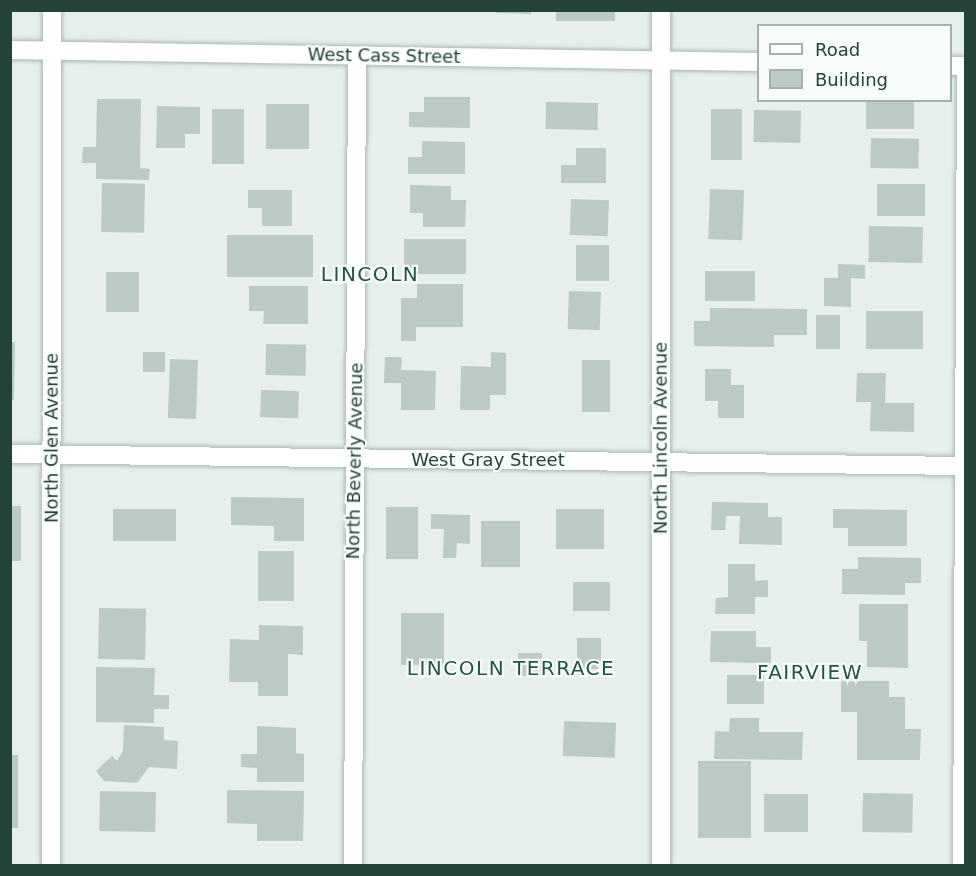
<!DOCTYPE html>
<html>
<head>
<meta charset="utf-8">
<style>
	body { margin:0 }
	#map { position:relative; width:976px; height:876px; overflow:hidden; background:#e6efeb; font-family:"DejaVu Sans",sans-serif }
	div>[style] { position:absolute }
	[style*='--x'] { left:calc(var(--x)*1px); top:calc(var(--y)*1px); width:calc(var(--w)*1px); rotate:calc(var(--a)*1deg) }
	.building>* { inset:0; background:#bbcac4; transform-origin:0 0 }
	.roads { filter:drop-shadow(0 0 2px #a8b8b2) drop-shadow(0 0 2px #a8b8b2) }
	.minor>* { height:18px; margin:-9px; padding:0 9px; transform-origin:9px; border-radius:9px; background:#fff }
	span { translate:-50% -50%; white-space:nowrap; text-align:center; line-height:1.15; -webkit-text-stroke:4.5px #f7fbf9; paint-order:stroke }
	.street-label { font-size:18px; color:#24423a }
	.neighbourhood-label { font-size:20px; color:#1f5548; letter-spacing:1.5px }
	.frame { position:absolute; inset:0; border:12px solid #24423a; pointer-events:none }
	.legend { position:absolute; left:757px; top:24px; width:195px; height:78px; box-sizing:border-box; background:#f7fbf9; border:2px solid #a3b1ad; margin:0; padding:8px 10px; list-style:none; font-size:18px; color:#24423a }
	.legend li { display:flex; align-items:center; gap:12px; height:30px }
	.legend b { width:30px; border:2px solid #a3b1ad }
</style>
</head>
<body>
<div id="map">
	<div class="building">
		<div style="clip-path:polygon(496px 10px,531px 10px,531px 14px,496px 13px)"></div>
		<div style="left:556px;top:10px;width:59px;height:11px"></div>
		<div style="clip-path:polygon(424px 97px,470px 97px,470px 128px,409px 127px,409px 112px,424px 112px)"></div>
		<div style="clip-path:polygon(97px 99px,141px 99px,140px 168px,150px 169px,149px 180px,96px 179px,96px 163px,82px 163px,83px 147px,96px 147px)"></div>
		<div style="left:866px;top:100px;width:48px;height:29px"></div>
		<div style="left:546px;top:102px;width:52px;height:27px;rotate:1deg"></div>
		<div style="left:266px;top:104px;width:43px;height:45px"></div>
		<div style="clip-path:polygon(157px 106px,200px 107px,200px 134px,185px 134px,185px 148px,156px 148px)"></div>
		<div style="left:212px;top:109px;width:32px;height:55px"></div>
		<div style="left:711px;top:109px;width:31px;height:51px"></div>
		<div style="left:754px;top:110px;width:47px;height:32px;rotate:1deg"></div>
		<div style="left:871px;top:138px;width:48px;height:30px;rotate:1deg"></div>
		<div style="clip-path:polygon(422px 141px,465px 142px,465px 174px,408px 174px,408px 157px,422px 157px)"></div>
		<div style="clip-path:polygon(576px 148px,606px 148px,606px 183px,561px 183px,561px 165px,576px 165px)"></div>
		<div style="left:102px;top:183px;width:43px;height:49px;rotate:1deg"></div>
		<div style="left:877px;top:184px;width:48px;height:32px"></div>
		<div style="clip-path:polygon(410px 185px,451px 186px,451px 200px,466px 200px,465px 227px,423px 227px,423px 213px,410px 213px)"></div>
		<div style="left:710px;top:189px;width:34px;height:50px;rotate:2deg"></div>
		<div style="clip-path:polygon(248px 190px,292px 190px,292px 226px,262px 226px,262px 208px,248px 208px)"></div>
		<div style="left:571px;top:199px;width:38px;height:36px;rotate:2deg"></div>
		<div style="left:869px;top:226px;width:54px;height:36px;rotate:1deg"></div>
		<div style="left:227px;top:235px;width:86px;height:42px"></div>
		<div style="left:404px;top:239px;width:62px;height:35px"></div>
		<div style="left:576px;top:245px;width:33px;height:36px"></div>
		<div style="clip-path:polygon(838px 264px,865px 265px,865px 279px,851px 278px,851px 307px,824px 306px,824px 278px,838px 278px)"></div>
		<div style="left:705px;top:271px;width:50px;height:30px"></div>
		<div style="left:106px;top:272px;width:33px;height:40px"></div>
		<div style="clip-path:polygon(417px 284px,463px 284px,463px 327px,416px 327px,416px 341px,401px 341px,401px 298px,417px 298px)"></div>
		<div style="clip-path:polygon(249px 286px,308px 286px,308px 324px,263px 324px,264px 311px,249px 311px)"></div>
		<div style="left:569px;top:291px;width:32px;height:38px;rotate:2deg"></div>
		<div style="clip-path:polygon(710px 308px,807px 309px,807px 335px,774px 335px,774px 347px,694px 346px,694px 321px,710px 321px)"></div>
		<div style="left:866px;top:311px;width:57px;height:38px"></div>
		<div style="left:816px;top:315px;width:24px;height:34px"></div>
		<div style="clip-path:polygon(10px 342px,15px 342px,14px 400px,10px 400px)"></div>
		<div style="left:266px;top:344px;width:40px;height:31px;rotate:1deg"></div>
		<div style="left:143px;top:352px;width:22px;height:20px"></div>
		<div style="clip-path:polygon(491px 352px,506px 353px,506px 395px,490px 395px,490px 410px,460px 410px,461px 366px,491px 367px)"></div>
		<div style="clip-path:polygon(385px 357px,402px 357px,401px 370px,436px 371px,435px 410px,401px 410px,401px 383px,384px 383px)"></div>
		<div style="left:170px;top:359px;width:28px;height:59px;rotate:2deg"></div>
		<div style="left:582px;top:360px;width:28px;height:52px"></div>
		<div style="clip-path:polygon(705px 369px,731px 369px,731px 385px,744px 385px,744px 418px,718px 418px,718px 401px,705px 401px)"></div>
		<div style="clip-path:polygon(857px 373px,886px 373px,885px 403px,914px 403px,914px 432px,870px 431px,871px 402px,856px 402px)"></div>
		<div style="left:261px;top:390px;width:38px;height:27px;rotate:2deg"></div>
		<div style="clip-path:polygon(231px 497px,304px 498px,304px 541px,274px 541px,274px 526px,231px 525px)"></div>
		<div style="clip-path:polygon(712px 502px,768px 503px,768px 517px,782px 517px,782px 545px,739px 544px,740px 516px,726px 516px,725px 530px,711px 530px)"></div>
		<div style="left:10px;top:506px;width:11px;height:55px"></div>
		<div style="left:386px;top:507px;width:32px;height:52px"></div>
		<div style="left:176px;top:509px;width:32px;height:63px;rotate:90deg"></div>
		<div style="left:556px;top:509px;width:48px;height:40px"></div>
		<div style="clip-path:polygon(833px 509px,907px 510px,907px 546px,848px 546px,848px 528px,833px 528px)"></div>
		<div style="clip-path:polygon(431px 514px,470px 515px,470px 544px,457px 543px,456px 558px,443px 558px,444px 529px,431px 529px)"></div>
		<div style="left:481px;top:521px;width:39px;height:46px"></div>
		<div style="left:258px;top:551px;width:36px;height:50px"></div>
		<div style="clip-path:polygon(858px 557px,921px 558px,921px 583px,905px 583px,905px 595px,842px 594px,842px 569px,858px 569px)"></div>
		<div style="clip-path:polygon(728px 564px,755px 564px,755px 581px,768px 580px,768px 597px,755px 597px,755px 614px,715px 614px,716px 598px,728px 597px)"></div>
		<div style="left:573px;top:582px;width:37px;height:29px"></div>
		<div style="clip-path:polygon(859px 604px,908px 604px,908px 668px,867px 667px,867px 641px,859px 641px)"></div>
		<div style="left:99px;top:608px;width:47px;height:51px;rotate:1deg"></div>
		<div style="left:401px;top:613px;width:43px;height:52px"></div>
		<div style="clip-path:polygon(259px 625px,303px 626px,303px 655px,288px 654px,288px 696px,258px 696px,258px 682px,229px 682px,230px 639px,259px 640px)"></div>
		<div style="clip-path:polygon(711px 631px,756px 631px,756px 647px,771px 647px,771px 663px,710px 662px)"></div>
		<div style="left:577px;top:638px;width:24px;height:31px"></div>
		<div style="left:518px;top:653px;width:24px;height:23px"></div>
		<div style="clip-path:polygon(96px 667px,155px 668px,154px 695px,169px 695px,169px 709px,154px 709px,154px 723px,96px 722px)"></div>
		<div style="left:727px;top:675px;width:37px;height:29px"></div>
		<div style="clip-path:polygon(841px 681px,889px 681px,889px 697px,905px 697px,905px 729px,921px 729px,920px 760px,857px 760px,857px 712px,841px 712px)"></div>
		<div style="clip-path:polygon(730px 718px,759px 718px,759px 732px,803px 732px,802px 760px,714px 759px,715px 731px,729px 732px)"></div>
		<div style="left:564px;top:721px;width:52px;height:35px;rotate:2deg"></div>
		<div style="clip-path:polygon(124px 725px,164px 727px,164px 740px,178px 741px,177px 769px,149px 767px,137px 783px,104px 781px,96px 771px,112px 756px,117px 761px,123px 751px)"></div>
		<div style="clip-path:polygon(257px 726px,296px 728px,296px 753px,304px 754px,304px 782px,257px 782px,257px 768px,241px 767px,241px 754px,257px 754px)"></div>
		<div style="left:10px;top:755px;width:8px;height:73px"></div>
		<div style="left:698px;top:761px;width:53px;height:77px"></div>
		<div style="clip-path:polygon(227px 790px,304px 791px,303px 841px,257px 841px,257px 824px,227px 823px)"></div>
		<div style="left:100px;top:791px;width:56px;height:40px;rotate:1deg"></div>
		<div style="left:863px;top:793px;width:50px;height:39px;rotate:1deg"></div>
		<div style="left:764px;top:794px;width:44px;height:38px"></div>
	</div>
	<div class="roads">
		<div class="minor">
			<div style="--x:661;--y:10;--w:856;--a:90"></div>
			<div style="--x:10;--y:50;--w:748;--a:0.92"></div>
			<div style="--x:950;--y:66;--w:16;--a:0"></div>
			<div style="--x:10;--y:454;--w:956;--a:0.72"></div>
			<div style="--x:51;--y:866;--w:856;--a:-89.93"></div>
			<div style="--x:353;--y:866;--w:810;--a:-89.72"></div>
			<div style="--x:962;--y:866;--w:795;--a:-89.71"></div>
		</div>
	</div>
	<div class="street-label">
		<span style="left:384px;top:56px;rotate:1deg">West Cass Street</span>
		<span style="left:52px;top:438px;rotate:-90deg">North Glen Avenue</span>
		<span style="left:661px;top:438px;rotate:-90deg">North Lincoln Avenue</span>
		<span style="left:488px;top:460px">West Gray Street</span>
		<span style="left:355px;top:461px;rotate:-89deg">North Beverly Avenue</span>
	</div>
	<div class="neighbourhood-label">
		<span style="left:370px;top:274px">LINCOLN</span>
		<span style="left:511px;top:668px">LINCOLN TERRACE</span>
		<span style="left:810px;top:672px">FAIRVIEW</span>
	</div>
	<div class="frame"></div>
	<ul class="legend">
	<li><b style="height:8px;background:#fff"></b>Road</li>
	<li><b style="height:16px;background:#bbcac4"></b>Building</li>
	</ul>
</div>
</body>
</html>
